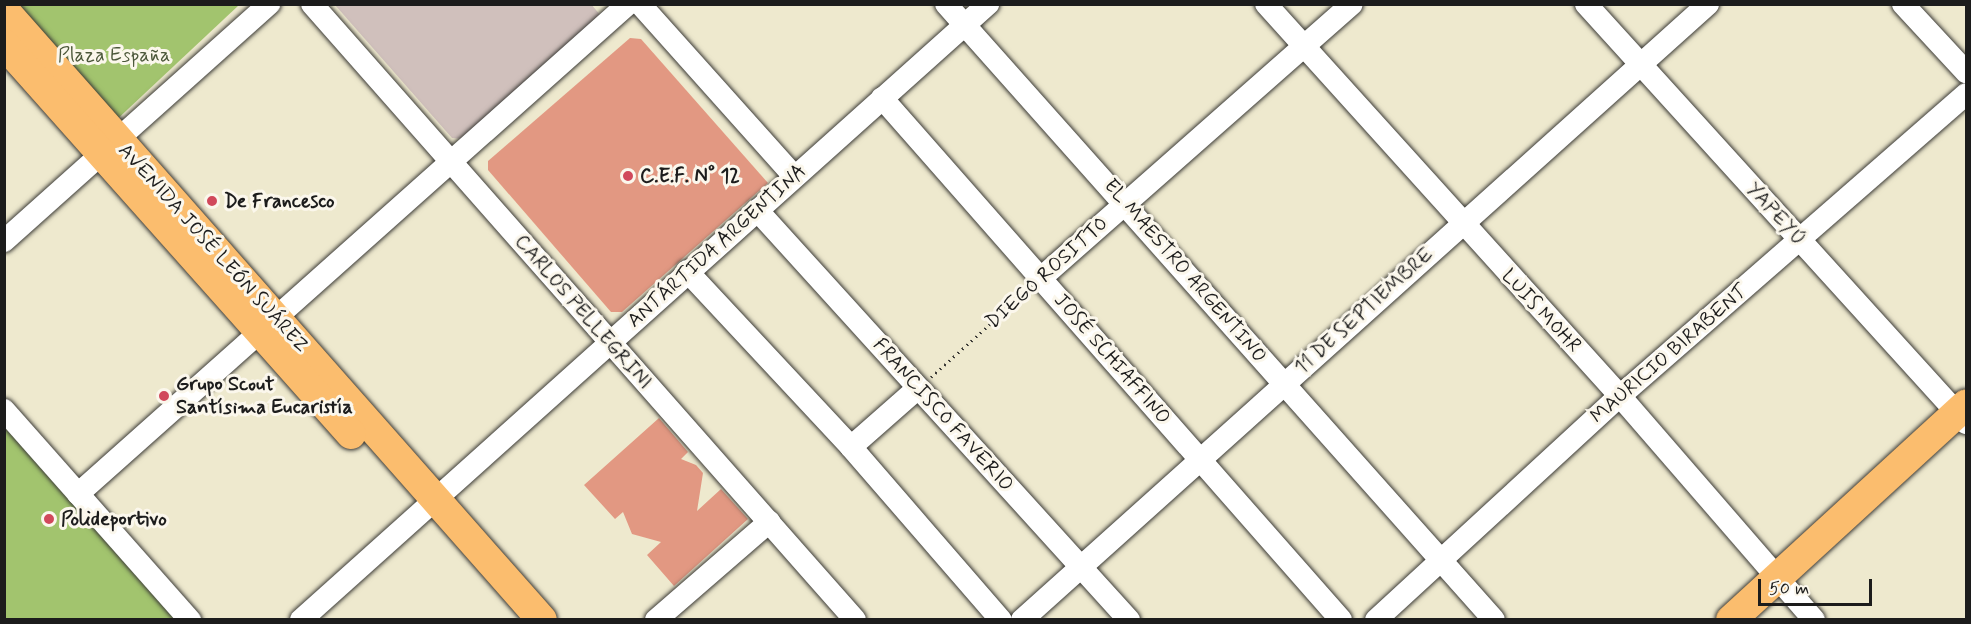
<!DOCTYPE html>
<html>
<head>
<meta charset="utf-8">
<style>
	body { margin:0 }
	#map { position:relative; width:1971px; height:624px; overflow:hidden; background:#eee9ce; font-family:Mynerve,sans-serif }
	div>[style] { position:absolute }
	[style*='--x'] { left:calc(var(--x)*1px); top:calc(var(--y)*1px); width:calc(var(--w)*1px); rotate:calc(var(--a)*1deg) }
	.industrial>* { inset:0; background:#d0c0bc }
	.green>* { inset:0; background:#a2c46e }
	.building>* { inset:0; background:#e29882 }
	.path>* { height:3px; margin-top:-1.5px; transform-origin:0; background:repeating-linear-gradient(90deg,#3c3b37 0 1.5px,transparent 0 6px) }
	.roads { filter:drop-shadow(0 0 2px #3c3b37) drop-shadow(0 0 2px #3c3b37) }
	.minor>* { height:22px; margin:-11px; padding:0 11px; transform-origin:11px; border-radius:11px; background:#fff }
	.major>* { height:30px; margin:-15px; padding:0 15px; transform-origin:15px; border-radius:15px; background:#fbbd6e }
	.dots>* { width:16px; height:16px; translate:-50% -50%; box-sizing:border-box; border:3px solid #fbf7ec; border-radius:50% }
	span { translate:-50% -50%; white-space:nowrap; text-align:center; line-height:1.15; -webkit-text-stroke:6px #fbf7ec; paint-order:stroke }
	.park-label { font-size:20px; color:#4b5739 }
	.poi-label { font-size:20px; color:#1c1c1c; font-weight:700 }
	.left { translate:0 -50%; text-align:left }
	.street-label { font-size:20px; color:#1c1c1c }
	.frame { position:absolute; inset:0; border:6px solid #1c1c1c; pointer-events:none }
	.scale { position:absolute; left:1758px; top:579px; width:114px; height:27px; box-sizing:border-box; border:3px solid #1c1c1c; border-top:0; padding-left:8px; font-size:18px; line-height:21px; white-space:nowrap; color:#1c1c1c; -webkit-text-stroke:4px #fbf7ec; paint-order:stroke }
</style>
</head>
<body>
<div id="map">
	<div class="industrial">
		<div style="clip-path:polygon(591px 4px,601px 16px,464px 139px,452px 138px,335px 5px)"></div>
	</div>
	<div class="green">
		<div style="clip-path:polygon(4px 5px,239px 5px,111px 125px)"></div>
		<div style="clip-path:polygon(5px 418px,181px 619px,5px 619px)"></div>
	</div>
	<div class="building">
		<div style="clip-path:polygon(630px 38px,641px 39px,768px 183px,622px 312px,611px 312px,488px 170px,488px 161px)"></div>
		<div style="clip-path:polygon(659px 418px,688px 452px,681px 459px,696px 465px,703px 473px,697px 511px,721px 489px,748px 519px,674px 586px,647px 555px,661px 542px,632px 534px,623px 512px,615px 519px,584px 485px)"></div>
	</div>
	<div class="path">
		<div style="--x:931;--y:377;--w:129;--a:-41.9"></div>
	</div>
	<div class="roads">
		<div class="minor">
			<div style="--x:312;--y:4;--w:821;--a:48.6"></div>
			<div style="--x:640;--y:4;--w:231;--a:48.2"></div>
			<div style="--x:946;--y:4;--w:824;--a:48.34"></div>
			<div style="--x:1266;--y:4;--w:528;--a:47.92"></div>
			<div style="--x:1620;--y:396;--w:296;--a:49.1"></div>
			<div style="--x:1586;--y:4;--w:566;--a:47.79"></div>
			<div style="--x:1903;--y:4;--w:93;--a:47.2"></div>
			<div style="--x:882;--y:98;--w:695;--a:48.67"></div>
			<div style="--x:757;--y:210;--w:554;--a:47.78"></div>
			<div style="--x:4;--y:241;--w:356;--a:-41.8"></div>
			<div style="--x:687;--y:271;--w:241;--a:47"></div>
			<div style="--x:851;--y:447;--w:229;--a:49.1"></div>
			<div style="--x:1041;--y:278;--w:414;--a:-41.4"></div>
			<div style="--x:4;--y:410;--w:281;--a:48.5"></div>
			<div style="--x:851;--y:447;--w:89;--a:-41.4"></div>
			<div style="--x:78;--y:494;--w:737;--a:-41.7"></div>
			<div style="--x:301;--y:620;--w:923;--a:-41.88"></div>
			<div style="--x:656;--y:620;--w:150;--a:-40.9"></div>
			<div style="--x:1022;--y:620;--w:922;--a:-41.92"></div>
			<div style="--x:1376;--y:620;--w:331;--a:-42.6"></div>
			<div style="--x:1620;--y:396;--w:459;--a:-41.1"></div>
		</div>
		<div class="major">
			<div style="--x:4;--y:10;--w:813;--a:48.59"></div>
			<div style="--x:4;--y:44;--w:522;--a:48.34"></div>
			<div style="--x:1731;--y:620;--w:319;--a:-42.5"></div>
		</div>
	</div>
	<div class="dots">
		<div style="left:628px;top:176px;background:#d1495b"></div>
		<div style="left:212px;top:201px;background:#d1495b"></div>
		<div style="left:164px;top:396px;background:#d1495b"></div>
		<div style="left:49px;top:519px;background:#d1495b"></div>
	</div>
	<div class="park-label">
		<span style="left:114px;top:55px">Plaza España</span>
	</div>
	<div class="poi-label">
		<span class="left" style="left:640px;top:176px">C.E.F. N° 12</span>
		<span class="left" style="left:224px;top:201px">De Francesco</span>
		<span class="left" style="left:176px;top:396px">Grupo Scout<br>Santísima Eucaristía</span>
		<span class="left" style="left:61px;top:519px">Polideportivo</span>
	</div>
	<div class="street-label">
		<span style="left:1776px;top:214px;rotate:48deg">YAPEYÚ</span>
		<span style="left:717px;top:246px;rotate:-42deg">ANTÁRTIDA ARGENTINA</span>
		<span style="left:213px;top:248px;rotate:48deg">AVENIDA JOSÉ LEÓN SUÁREZ</span>
		<span style="left:1185px;top:271px;rotate:49deg">EL MAESTRO ARGENTINO</span>
		<span style="left:1047px;top:273px;rotate:-42deg">DIEGO ROSITTO</span>
		<span style="left:1364px;top:311px;rotate:-42deg">11 DE SEPTIEMBRE</span>
		<span style="left:1541px;top:311px;rotate:47deg">LUIS MOHR</span>
		<span style="left:583px;top:312px;rotate:49deg">CARLOS PELLEGRINI</span>
		<span style="left:1669px;top:354px;rotate:-41deg">MAURICIO BIRABENT</span>
		<span style="left:1112px;top:359px;rotate:49deg">JOSÉ SCHIAFFINO</span>
		<span style="left:943px;top:415px;rotate:48deg">FRANCISCO FAVERIO</span>
	</div>
	<div class="frame"></div>
	<div class="scale">50 m</div>
</div>
</body>
</html>
